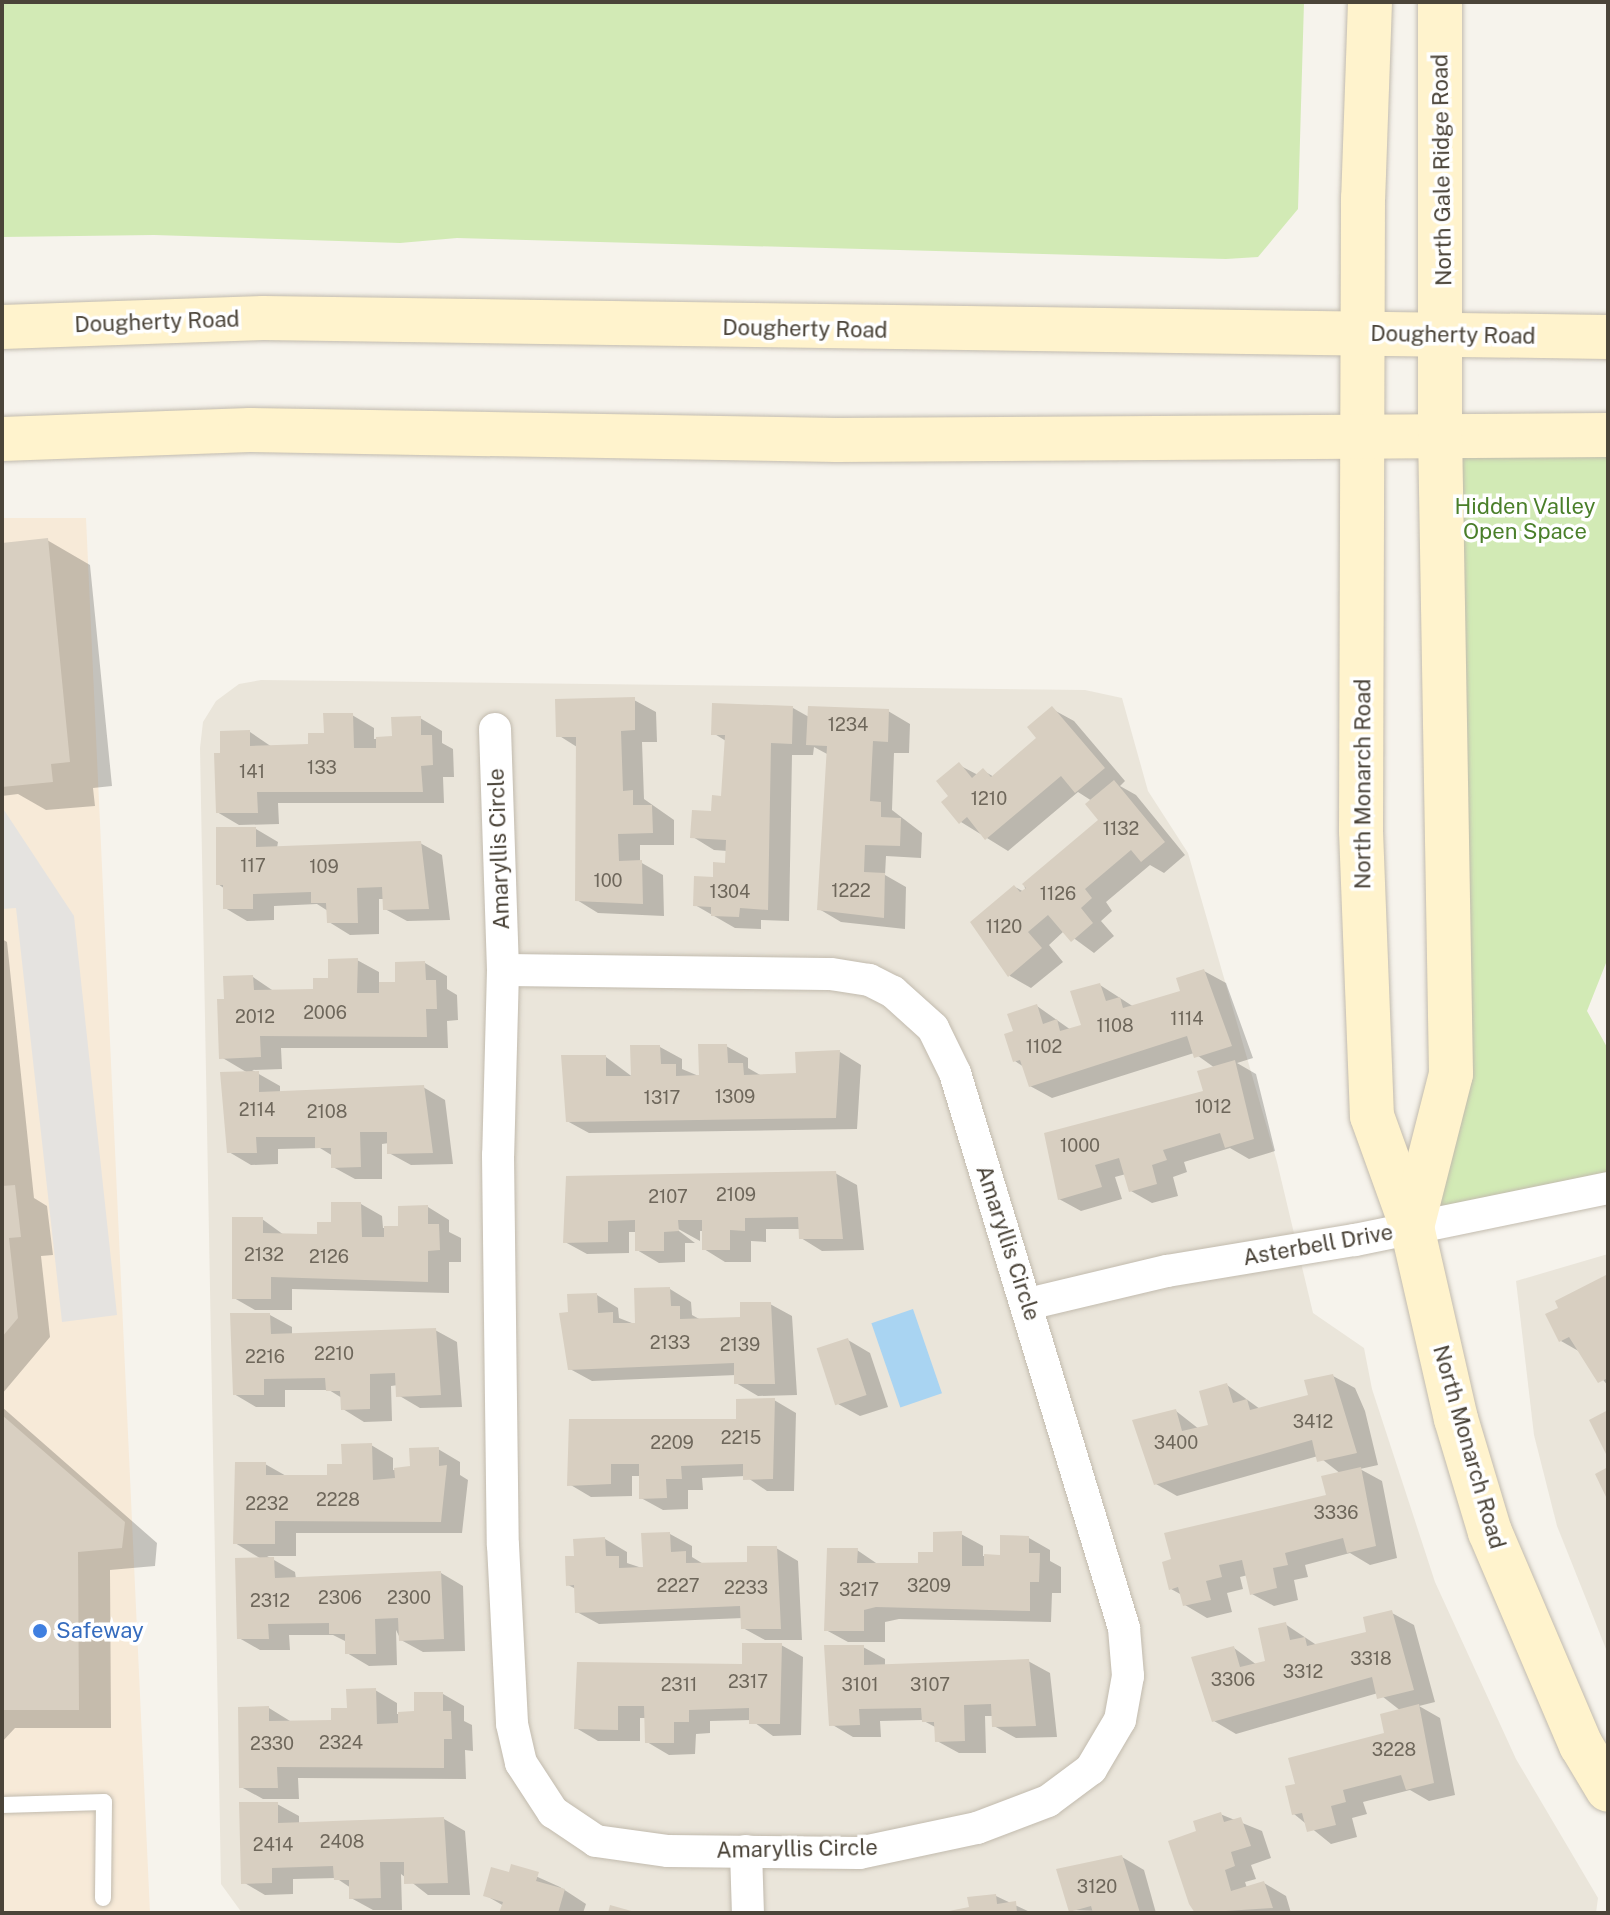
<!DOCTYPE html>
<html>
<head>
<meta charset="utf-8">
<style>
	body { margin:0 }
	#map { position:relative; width:1610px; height:1915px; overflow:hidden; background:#f6f3ec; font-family:"Public Sans",sans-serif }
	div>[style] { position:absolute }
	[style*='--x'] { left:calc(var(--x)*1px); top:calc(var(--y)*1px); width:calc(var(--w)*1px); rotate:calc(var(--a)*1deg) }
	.residential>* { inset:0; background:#eae5da }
	.commercial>* { inset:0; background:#f7ead8 }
	.green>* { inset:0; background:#d2eab5 }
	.parking>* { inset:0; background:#e5e3e0 }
	.water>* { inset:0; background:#a9d4f2; transform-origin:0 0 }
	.shadow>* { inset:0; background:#0003 }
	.building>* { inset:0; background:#d8cfc1; transform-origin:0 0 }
	.roads { filter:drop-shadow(0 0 2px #c2bbae) drop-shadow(0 0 2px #c2bbae) }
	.lane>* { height:16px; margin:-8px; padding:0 8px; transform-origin:8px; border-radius:8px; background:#fff }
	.street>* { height:32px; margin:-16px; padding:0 16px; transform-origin:16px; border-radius:16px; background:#fff }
	.secondary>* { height:44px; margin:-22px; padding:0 22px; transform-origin:22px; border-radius:22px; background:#fff3cd }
	.dots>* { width:22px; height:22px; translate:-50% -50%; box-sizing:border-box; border:4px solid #fff; border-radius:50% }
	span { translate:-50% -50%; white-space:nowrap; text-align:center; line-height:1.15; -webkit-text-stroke:7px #fff; paint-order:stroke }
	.number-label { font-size:18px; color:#6e675b }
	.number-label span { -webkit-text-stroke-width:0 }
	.street-label { font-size:22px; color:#4b4439 }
	.park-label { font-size:22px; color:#4a7f2a }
	.shop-label { font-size:22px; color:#366cbe }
	.left { translate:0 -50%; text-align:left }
	.frame { position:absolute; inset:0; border:4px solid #4b4439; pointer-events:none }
</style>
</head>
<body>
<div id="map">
	<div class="residential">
		<div style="clip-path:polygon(261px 680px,1085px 690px,1122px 698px,1148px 791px,1188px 853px,1277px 1162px,1313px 1313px,1364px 1348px,1372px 1389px,1435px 1582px,1516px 1759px,1598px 1898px,1596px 1913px,242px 1913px,221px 1884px,200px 748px,203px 722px,216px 701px,239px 684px)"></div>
		<div style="clip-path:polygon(1608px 1254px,1608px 1654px,1557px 1526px,1534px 1435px,1516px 1281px)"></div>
	</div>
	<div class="commercial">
		<div style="clip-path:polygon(2px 518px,86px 518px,150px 1913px,2px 1913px)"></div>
	</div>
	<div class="green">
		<div style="clip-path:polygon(2px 2px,1304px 2px,1298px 209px,1258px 257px,1226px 259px,457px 238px,400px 243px,154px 235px,2px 237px)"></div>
		<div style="clip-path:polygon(1440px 434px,1608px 435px,1608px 958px,1587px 1011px,1608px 1049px,1608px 1188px,1412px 1227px,1451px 1074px)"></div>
	</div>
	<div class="parking">
		<div style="clip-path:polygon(2px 807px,74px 916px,117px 1315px,62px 1322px,16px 908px,2px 909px)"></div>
	</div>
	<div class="water">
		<div style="left:913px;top:1309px;width:89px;height:44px;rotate:71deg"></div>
	</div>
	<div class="shadow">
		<div style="clip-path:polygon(47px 540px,90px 565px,112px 786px,93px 788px,95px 806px,46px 810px,18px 794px,2px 796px,2px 545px)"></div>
		<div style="clip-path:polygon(634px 700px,656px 712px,657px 742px,642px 742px,644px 799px,674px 820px,674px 845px,640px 845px,640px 862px,663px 875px,664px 916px,598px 913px,577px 900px,577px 747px,558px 735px)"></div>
		<div style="clip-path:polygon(793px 708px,809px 717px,888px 711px,910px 724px,909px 753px,894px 753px,892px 810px,922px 833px,921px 858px,886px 856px,885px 875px,906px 887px,905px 929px,841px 922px,819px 909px,829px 755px,814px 747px,813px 755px,792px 755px,789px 921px,761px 920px,761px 929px,735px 928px,695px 905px,727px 865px,728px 851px,714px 850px,693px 837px,723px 798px,726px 741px,713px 733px)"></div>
		<div style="clip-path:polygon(1052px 709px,1074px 721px,1125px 781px,1120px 786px,1136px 795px,1185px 855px,1164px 873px,1150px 865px,1106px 902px,1112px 911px,1101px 921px,1114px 936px,1094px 953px,1064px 931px,1049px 945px,1063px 962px,1031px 988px,1010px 976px,973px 923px,1015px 887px,1026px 893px,1024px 884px,1101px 820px,1092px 801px,1078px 792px,1008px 851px,961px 822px,951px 796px,959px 765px,978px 775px,984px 771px,994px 777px,1039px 739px)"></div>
		<div style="clip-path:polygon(352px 715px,374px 728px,374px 739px,394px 738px,420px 718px,442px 731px,442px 743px,453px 749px,454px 777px,443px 777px,444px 803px,278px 803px,279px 824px,239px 825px,217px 812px,222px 755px,250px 732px,272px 747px,311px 746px)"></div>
		<div style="clip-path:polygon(256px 829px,278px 842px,277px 848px,420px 843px,442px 855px,450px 920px,407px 921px,385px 909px,385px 899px,379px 899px,379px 934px,350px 935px,329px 922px,328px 911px,317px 904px,274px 906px,274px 920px,247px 921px,225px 908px,225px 889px,218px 884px)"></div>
		<div style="clip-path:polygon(2px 939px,7px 942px,34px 1198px,47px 1206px,53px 1255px,41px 1256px,50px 1337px,2px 1394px)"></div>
		<div style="clip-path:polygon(357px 960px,379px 972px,379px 984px,397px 984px,425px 963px,447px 976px,447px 989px,457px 995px,458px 1020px,447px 1021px,448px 1048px,281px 1048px,282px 1069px,252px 1070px,280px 1086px,280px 1093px,423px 1087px,445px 1100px,453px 1164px,411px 1165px,389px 1153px,389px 1143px,382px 1144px,382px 1179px,355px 1179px,333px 1167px,333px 1156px,320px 1148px,278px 1149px,278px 1164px,251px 1165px,229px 1152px,248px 1073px,221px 1057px,226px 1001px,253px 977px,275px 992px,315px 991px)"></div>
		<div style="clip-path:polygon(1204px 971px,1226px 983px,1253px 1058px,1237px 1063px,1256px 1074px,1275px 1151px,1249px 1159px,1230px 1148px,1184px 1162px,1187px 1172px,1173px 1177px,1178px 1196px,1152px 1203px,1131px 1191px,1126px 1174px,1115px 1177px,1122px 1199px,1081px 1211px,1059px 1199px,1046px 1135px,1205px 1092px,1215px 1068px,1194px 1053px,1052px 1098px,1030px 1086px,1024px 1067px,1015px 1061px,1015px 1033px,1037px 1006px,1071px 1030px,1083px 1026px,1100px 985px,1134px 1007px,1183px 992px)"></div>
		<div style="clip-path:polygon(726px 1046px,748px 1058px,748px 1068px,762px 1076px,798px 1075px,840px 1052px,861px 1065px,857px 1129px,589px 1133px,567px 1121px,606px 1057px,634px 1078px,660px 1047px,682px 1059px,682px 1069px,701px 1077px)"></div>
		<div style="clip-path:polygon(835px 1173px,857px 1185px,864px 1250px,822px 1251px,801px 1238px,800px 1229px,766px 1229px,766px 1242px,751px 1241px,751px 1262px,725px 1262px,704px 1249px,704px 1231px,700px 1231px,700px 1241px,671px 1225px,695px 1243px,685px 1243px,685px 1262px,659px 1263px,637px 1250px,637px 1232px,629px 1232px,629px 1253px,587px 1254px,565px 1242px,568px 1178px)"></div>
		<div style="clip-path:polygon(361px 1204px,382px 1216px,383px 1228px,401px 1228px,428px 1207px,449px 1220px,449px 1232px,461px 1238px,461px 1262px,449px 1262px,449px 1293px,292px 1289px,292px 1310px,255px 1310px,234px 1298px,262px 1219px,284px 1235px,319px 1236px)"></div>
		<div style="clip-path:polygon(1608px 1276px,1608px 1386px,1582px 1353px,1561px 1341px)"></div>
		<div style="clip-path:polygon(670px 1289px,691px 1302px,692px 1315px,701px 1320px,742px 1319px,770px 1304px,792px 1316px,797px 1395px,758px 1396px,736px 1383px,736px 1375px,592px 1381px,570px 1369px,561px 1314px,570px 1314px,597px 1295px,618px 1308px,619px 1318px,637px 1325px)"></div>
		<div style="clip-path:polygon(270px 1315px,292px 1327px,292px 1336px,435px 1330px,457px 1342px,462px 1407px,420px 1408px,398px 1395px,398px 1385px,391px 1386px,392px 1421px,364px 1422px,343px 1409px,342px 1398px,329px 1390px,285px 1390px,285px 1407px,256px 1407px,234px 1394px)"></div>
		<div style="clip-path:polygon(848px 1340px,870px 1353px,888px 1407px,860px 1416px,838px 1404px)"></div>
		<div style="clip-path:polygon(1333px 1376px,1355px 1388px,1365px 1411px,1378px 1465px,1360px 1469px,1382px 1481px,1397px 1558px,1370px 1565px,1350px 1553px,1305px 1565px,1308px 1577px,1294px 1580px,1298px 1600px,1274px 1606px,1252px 1594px,1248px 1575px,1240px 1577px,1243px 1589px,1227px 1593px,1232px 1612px,1207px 1618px,1185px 1605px,1182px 1595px,1171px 1589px,1328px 1497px,1341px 1474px,1318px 1456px,1177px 1496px,1156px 1484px,1176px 1411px,1199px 1429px,1210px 1426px,1227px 1385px,1260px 1409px,1310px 1396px)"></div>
		<div style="clip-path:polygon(774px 1400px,796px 1413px,794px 1491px,767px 1491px,745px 1476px,702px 1478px,703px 1490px,688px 1490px,688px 1509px,663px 1510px,641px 1498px,641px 1476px,632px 1476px,632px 1496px,591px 1497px,569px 1484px,571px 1421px,738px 1421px)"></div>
		<div style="clip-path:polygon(2px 1407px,157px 1543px,155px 1566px,110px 1570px,111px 1728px,15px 1728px,2px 1742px)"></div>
		<div style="clip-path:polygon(371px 1445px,393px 1458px,393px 1470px,412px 1468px,438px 1449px,460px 1462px,460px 1475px,468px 1480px,462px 1533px,296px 1533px,296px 1556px,267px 1556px,295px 1572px,296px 1579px,441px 1573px,463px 1586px,465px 1651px,423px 1652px,401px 1640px,396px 1630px,397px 1665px,369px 1666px,347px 1653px,347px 1642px,333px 1635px,289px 1635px,290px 1650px,260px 1650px,239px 1638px,263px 1560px,235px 1543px,265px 1464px,288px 1477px,329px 1477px)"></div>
		<div style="clip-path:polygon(670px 1534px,692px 1546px,692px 1557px,705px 1565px,749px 1564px,776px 1548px,798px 1561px,802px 1640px,765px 1640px,743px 1628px,743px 1618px,599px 1624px,577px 1612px,576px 1589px,568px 1585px,576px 1558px,605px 1539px,627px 1552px,627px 1563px,645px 1569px)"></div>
		<div style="clip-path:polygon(961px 1534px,983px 1546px,983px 1556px,1002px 1557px,1029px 1538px,1050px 1550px,1050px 1561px,1061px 1567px,1061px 1593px,1052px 1593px,1051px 1622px,899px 1619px,885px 1622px,885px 1642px,848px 1642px,826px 1630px,857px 1550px,879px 1565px,920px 1565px)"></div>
		<div style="clip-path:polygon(1392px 1613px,1414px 1625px,1435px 1702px,1419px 1706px,1440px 1718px,1455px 1795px,1429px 1801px,1410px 1790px,1363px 1802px,1367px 1814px,1352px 1818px,1357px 1837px,1331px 1844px,1294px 1814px,1387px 1734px,1401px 1711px,1378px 1693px,1236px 1734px,1214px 1721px,1234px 1648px,1257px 1665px,1268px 1662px,1285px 1624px,1318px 1646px,1368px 1633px)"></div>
		<div style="clip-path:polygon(781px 1645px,803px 1657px,801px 1735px,773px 1736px,751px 1720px,710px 1721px,710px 1733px,696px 1734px,695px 1754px,669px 1755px,647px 1742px,646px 1718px,640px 1718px,640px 1741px,598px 1741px,576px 1728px,578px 1664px,744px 1666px)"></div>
		<div style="clip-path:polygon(863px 1647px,885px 1659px,885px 1666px,1028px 1661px,1050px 1673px,1057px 1737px,1016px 1738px,994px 1726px,994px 1716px,985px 1716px,986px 1753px,959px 1753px,937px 1741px,937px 1728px,922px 1720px,880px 1721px,881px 1737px,853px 1737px,831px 1724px)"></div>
		<div style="clip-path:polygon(375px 1690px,397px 1703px,397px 1714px,416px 1713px,443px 1694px,464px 1706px,464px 1721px,472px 1725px,473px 1751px,465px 1750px,466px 1779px,298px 1778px,299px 1799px,263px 1799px,241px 1787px,269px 1708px,290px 1721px,333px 1722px)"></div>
		<div style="clip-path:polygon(277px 1804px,299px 1816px,299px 1824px,444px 1819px,465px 1831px,470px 1895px,428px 1895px,401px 1874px,402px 1910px,373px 1910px,351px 1898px,351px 1888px,336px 1878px,293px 1879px,293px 1894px,265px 1895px,243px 1882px)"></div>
		<div style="clip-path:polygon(1220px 1814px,1262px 1831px,1271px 1858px,1251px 1865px,1256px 1879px,1245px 1882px,1247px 1888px,1264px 1883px,1286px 1896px,1291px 1913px,1195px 1913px,1171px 1842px,1198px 1832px)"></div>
		<div style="clip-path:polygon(1122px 1857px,1144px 1870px,1156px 1913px,1071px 1910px,1058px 1870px)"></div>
		<div style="clip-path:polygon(513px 1866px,560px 1887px,586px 1904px,583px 1913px,501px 1913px,504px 1906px,485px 1895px,511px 1875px)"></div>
		<div style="clip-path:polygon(996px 1896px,1032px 1913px,942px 1913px,971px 1909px)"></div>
	</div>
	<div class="building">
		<div style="clip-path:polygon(48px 538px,70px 762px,51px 764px,53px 782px,2px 787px,2px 543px)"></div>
		<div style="clip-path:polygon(635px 697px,635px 730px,621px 731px,623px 791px,633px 790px,633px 805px,652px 805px,653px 833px,618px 834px,619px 861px,642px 860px,643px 904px,575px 901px,576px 737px,556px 737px,555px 699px)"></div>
		<div style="clip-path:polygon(712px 703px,793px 706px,792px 744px,771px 743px,768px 910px,740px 908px,739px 917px,711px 916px,711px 907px,693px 906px,694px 876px,713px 877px,713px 862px,725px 863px,726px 840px,690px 838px,692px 810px,711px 811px,712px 795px,721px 796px,725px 735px,711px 735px)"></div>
		<div style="clip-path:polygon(808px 706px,889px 709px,888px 742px,873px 741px,870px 801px,881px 802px,881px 817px,901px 818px,900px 846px,865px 845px,864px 872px,885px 873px,884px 918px,817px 910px,827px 746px,806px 745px)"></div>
		<div style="clip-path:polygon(1052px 706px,1105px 768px,1075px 793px,1061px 776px,985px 840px,967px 817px,959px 824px,941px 802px,948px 796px,936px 781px,959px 762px,972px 778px,983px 768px,991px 777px,1036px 738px,1027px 727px)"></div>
		<div style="clip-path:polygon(323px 713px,353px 713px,354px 748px,376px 748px,376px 737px,392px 736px,391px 717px,421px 716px,421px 735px,432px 735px,433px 765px,421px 766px,423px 792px,257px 792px,258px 813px,216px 813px,214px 753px,220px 753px,220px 731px,250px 730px,250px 746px,308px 744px,308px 733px,324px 733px)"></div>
		<div style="clip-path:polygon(1114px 780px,1165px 842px,1141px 862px,1131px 850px,1085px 889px,1092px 898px,1081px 908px,1093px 923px,1071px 942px,1048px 915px,1028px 932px,1042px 948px,1008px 977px,970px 922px,1014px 885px,1020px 892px,1026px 888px,1022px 884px,1098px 820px,1085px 804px)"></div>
		<div style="clip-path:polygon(216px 827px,256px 827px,256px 847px,421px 841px,429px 909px,383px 910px,382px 887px,357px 888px,358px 923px,327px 923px,326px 903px,311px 903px,311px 892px,253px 894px,253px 909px,223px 909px,223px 885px,216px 885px)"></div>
		<div style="clip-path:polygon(358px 958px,357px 993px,379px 993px,379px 982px,395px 982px,395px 962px,425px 961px,426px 980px,436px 980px,437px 1009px,426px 1009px,427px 1037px,260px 1036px,261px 1057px,219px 1059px,217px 999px,224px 999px,223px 976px,253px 975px,254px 990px,313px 989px,313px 978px,328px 978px,328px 959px)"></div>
		<div style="clip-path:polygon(1204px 969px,1232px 1046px,1194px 1058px,1187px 1036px,1029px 1087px,1020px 1060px,1013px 1062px,1004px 1034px,1013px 1031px,1007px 1014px,1037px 1004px,1043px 1024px,1057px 1019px,1060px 1031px,1081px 1025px,1070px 991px,1100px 983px,1106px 1001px,1120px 997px,1123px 1008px,1180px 991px,1176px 978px)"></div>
		<div style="clip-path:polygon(698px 1044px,727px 1044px,728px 1063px,743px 1063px,744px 1075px,796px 1073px,795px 1052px,840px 1050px,836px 1118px,566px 1122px,561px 1055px,606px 1055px,606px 1076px,631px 1076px,630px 1045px,660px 1045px,661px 1064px,676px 1064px,676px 1076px,699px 1075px)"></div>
		<div style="clip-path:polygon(1235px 1060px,1254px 1139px,1225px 1148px,1220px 1133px,1163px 1150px,1167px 1160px,1152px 1165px,1157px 1184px,1129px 1192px,1119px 1158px,1095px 1165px,1102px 1187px,1058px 1200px,1044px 1133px,1203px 1091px,1197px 1071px)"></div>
		<div style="clip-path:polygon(259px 1071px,259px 1092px,424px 1085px,433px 1153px,387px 1154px,387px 1132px,360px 1132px,361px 1167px,331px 1168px,331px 1148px,315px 1148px,315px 1137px,256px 1137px,257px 1153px,227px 1153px,220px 1072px)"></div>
		<div style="clip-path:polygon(836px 1171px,843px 1239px,799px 1239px,798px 1217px,745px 1218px,745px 1231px,730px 1230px,730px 1250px,702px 1250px,702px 1220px,678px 1220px,679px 1231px,664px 1232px,664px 1251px,635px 1251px,635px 1220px,608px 1221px,608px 1242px,563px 1243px,566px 1176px)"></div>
		<div style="clip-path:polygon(15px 1185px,21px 1237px,9px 1238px,18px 1318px,2px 1337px,2px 1186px)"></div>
		<div style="clip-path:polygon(331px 1202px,361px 1202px,362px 1237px,384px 1237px,384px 1226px,398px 1226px,398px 1206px,428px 1205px,428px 1224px,439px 1224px,440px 1250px,428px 1251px,428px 1282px,271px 1277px,271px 1299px,232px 1299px,232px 1217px,263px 1217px,263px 1233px,317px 1234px,317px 1222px,331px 1222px)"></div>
		<div style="clip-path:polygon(1608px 1274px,1608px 1378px,1598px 1383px,1569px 1337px,1559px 1342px,1545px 1314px,1558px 1308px,1555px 1301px)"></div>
		<div style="clip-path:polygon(670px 1287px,671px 1306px,680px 1306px,680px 1319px,740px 1317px,740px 1302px,771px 1302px,775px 1384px,734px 1384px,734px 1363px,568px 1370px,559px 1313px,568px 1312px,567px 1294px,597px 1293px,598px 1313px,613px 1312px,613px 1323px,635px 1323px,634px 1288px)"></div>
		<div style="clip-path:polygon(230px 1313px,270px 1313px,271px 1334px,436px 1328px,441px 1395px,396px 1397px,395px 1373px,370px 1374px,370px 1409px,341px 1410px,340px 1391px,326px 1391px,325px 1378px,264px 1379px,264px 1395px,233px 1395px)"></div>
		<div style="left:848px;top:1338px;width:60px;height:33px;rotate:72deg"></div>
		<div style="clip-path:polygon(1333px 1374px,1357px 1453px,1317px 1462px,1312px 1440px,1154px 1485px,1132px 1420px,1176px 1409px,1182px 1431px,1208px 1425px,1199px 1391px,1227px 1383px,1233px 1403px,1247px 1399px,1250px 1410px,1308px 1395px,1304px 1380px)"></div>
		<div style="clip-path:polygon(775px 1398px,773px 1479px,743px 1480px,743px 1464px,681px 1466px,682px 1479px,666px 1479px,667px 1498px,639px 1499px,639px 1464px,611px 1464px,611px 1484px,567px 1486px,569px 1419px,736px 1419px,736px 1399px)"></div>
		<div style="clip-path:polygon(1608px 1410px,1608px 1458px,1589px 1420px)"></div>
		<div style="clip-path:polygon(2px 1415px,125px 1522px,122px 1548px,78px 1552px,79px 1710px,2px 1710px)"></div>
		<div style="clip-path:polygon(372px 1443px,373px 1480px,395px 1478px,394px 1468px,410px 1466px,409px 1448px,439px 1447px,439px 1466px,447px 1465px,441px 1522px,275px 1521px,275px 1544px,233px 1544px,235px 1462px,266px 1462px,266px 1475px,327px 1475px,327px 1464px,342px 1464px,341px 1444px)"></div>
		<div style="clip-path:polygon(1361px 1467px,1376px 1546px,1347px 1553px,1343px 1538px,1285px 1553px,1288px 1565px,1273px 1568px,1277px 1588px,1250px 1595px,1242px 1560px,1219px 1565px,1222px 1577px,1206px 1581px,1211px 1600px,1183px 1606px,1178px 1587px,1169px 1590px,1162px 1562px,1171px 1559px,1164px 1533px,1326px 1495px,1321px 1476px)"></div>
		<div style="clip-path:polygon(1608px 1467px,1608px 1501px,1595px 1474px)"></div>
		<div style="clip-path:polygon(962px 1531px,962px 1566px,984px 1566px,984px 1554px,1000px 1555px,1000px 1535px,1029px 1536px,1029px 1553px,1040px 1553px,1039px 1582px,1030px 1582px,1030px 1611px,876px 1607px,864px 1610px,864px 1631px,824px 1631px,827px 1548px,858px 1548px,857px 1563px,918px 1563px,918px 1552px,933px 1552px,933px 1532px)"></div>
		<div style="clip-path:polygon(670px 1532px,671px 1552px,686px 1551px,686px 1563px,747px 1562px,747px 1546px,777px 1546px,781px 1629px,741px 1629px,740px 1606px,575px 1613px,574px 1585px,566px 1586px,565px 1556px,574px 1556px,573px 1539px,605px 1537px,606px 1556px,619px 1556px,619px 1568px,643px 1567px,641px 1533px)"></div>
		<div style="clip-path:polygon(274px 1557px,275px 1578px,441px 1571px,444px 1639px,399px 1641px,398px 1618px,375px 1619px,376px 1654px,345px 1654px,345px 1634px,329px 1634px,329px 1623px,268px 1624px,269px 1639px,237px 1639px,235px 1558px)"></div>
		<div style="clip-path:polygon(1392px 1610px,1414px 1690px,1377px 1699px,1372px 1677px,1212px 1722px,1191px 1657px,1234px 1646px,1240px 1667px,1265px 1661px,1258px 1628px,1286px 1622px,1290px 1640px,1305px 1637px,1307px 1646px,1366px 1632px,1363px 1617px)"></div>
		<div style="clip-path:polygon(742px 1643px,782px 1643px,780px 1724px,749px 1724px,749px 1708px,689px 1710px,689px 1722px,674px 1722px,674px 1743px,645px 1743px,644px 1706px,618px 1706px,618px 1730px,574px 1729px,577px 1662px,742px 1664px)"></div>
		<div style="clip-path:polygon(824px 1645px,864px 1645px,864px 1665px,1029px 1659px,1036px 1726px,992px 1727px,991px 1704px,964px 1705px,965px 1741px,935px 1742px,934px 1722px,922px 1722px,921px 1708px,859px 1709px,860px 1725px,829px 1726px)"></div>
		<div style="clip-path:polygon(376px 1688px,377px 1724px,398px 1723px,398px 1712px,414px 1711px,414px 1692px,443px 1692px,443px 1711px,451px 1711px,452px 1739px,444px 1739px,444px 1768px,277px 1767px,278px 1788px,239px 1788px,238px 1707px,269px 1706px,269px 1721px,331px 1720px,331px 1708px,347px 1708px,346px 1689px)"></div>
		<div style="clip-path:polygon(1419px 1704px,1434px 1783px,1406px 1790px,1401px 1775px,1343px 1790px,1346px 1802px,1331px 1806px,1336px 1825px,1307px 1832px,1302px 1813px,1292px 1815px,1285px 1786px,1295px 1784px,1288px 1758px,1384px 1733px,1380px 1714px)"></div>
		<div style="clip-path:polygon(239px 1802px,278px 1802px,278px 1823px,444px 1817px,448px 1883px,404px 1884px,404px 1862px,380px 1862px,381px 1898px,349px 1899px,349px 1880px,334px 1880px,333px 1866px,272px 1868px,272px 1883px,241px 1884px)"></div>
		<div style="clip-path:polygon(1221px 1812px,1224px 1822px,1241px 1817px,1251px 1846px,1231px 1852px,1235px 1866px,1225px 1870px,1231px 1891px,1264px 1881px,1273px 1908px,1195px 1913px,1189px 1904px,1168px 1841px,1196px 1831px,1193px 1821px)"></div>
		<div style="clip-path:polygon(1122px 1855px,1140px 1913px,1093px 1913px,1091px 1906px,1069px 1912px,1056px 1869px)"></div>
		<div style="clip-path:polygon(511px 1864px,539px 1872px,536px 1881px,565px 1889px,558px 1913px,499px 1913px,503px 1902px,483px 1896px,491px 1867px,509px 1872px)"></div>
		<div style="clip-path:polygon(996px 1894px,997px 1904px,1016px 1901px,1017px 1913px,939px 1913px,969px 1907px,967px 1897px)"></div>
		<div style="clip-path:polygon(610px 1905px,635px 1912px,635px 1913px,608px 1913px)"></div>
	</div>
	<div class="roads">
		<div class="lane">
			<div style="--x:2;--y:1805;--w:102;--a:-1.7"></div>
			<div style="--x:104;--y:1802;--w:96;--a:90.6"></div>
		</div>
		<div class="street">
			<div style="--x:495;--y:729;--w:241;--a:88.1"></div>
			<div style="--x:503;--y:970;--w:185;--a:91.5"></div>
			<div style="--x:498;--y:1155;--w:390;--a:89.3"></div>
			<div style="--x:503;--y:1545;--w:179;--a:87.1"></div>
			<div style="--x:512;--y:1724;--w:40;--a:77"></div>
			<div style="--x:521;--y:1763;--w:59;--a:56.9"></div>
			<div style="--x:553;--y:1812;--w:52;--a:34"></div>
			<div style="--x:596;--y:1841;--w:73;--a:7.9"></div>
			<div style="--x:668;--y:1851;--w:191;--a:0.6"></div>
			<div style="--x:859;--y:1853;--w:121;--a:-12"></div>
			<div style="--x:977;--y:1828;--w:76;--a:-20.8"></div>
			<div style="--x:1048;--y:1801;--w:54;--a:-36.7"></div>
			<div style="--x:1091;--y:1769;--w:57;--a:-59.4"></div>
			<div style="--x:1120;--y:1720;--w:45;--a:-79.7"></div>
			<div style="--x:1128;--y:1676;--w:48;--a:-94.8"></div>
			<div style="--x:1124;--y:1628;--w:580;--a:-106.94"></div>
			<div style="--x:955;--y:1073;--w:50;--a:-116.1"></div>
			<div style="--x:933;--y:1028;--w:54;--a:-138"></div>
			<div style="--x:893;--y:992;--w:27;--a:-153"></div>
			<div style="--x:869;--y:980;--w:39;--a:-171"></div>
			<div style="--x:830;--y:974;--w:327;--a:-179.3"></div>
			<div style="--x:1028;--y:1304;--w:143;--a:-13.4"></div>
			<div style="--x:1167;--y:1271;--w:191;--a:-9.4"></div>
			<div style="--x:1355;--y:1240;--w:258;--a:-11.6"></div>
			<div style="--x:746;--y:1851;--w:62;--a:88.2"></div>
		</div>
		<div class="secondary">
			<div style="--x:1370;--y:2;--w:196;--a:92"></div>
			<div style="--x:1363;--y:198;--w:633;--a:90.18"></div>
			<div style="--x:1361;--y:831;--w:285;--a:87.8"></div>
			<div style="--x:1372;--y:1116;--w:118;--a:70.2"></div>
			<div style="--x:1412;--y:1227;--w:197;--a:77.1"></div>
			<div style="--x:1456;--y:1419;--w:118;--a:73.3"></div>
			<div style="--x:1490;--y:1532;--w:232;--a:66.9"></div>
			<div style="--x:1581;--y:1745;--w:52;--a:59"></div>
			<div style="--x:2;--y:327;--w:261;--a:-2"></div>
			<div style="--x:263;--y:318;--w:1345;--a:0.81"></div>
			<div style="--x:2;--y:439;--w:248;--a:-2.1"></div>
			<div style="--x:250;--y:430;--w:587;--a:0.98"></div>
			<div style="--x:837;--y:440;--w:771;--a:-0.37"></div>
			<div style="--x:1412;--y:1227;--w:158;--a:-75.7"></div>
			<div style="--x:1451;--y:1074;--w:640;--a:-90.98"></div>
			<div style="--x:1440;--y:434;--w:432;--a:-90"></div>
		</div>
	</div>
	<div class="dots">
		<div style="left:40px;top:1631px;background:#3f7fe0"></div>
	</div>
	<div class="number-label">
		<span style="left:848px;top:725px">1234</span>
		<span style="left:322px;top:768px">133</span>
		<span style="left:252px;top:772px">141</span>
		<span style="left:989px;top:799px">1210</span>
		<span style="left:1121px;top:829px">1132</span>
		<span style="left:253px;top:866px">117</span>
		<span style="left:324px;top:867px">109</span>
		<span style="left:608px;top:881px">100</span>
		<span style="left:851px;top:891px">1222</span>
		<span style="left:730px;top:892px">1304</span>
		<span style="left:1058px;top:894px">1126</span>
		<span style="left:1004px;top:927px">1120</span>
		<span style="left:325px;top:1013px">2006</span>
		<span style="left:255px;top:1017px">2012</span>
		<span style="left:1187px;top:1019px">1114</span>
		<span style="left:1115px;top:1026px">1108</span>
		<span style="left:1044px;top:1047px">1102</span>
		<span style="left:735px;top:1097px">1309</span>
		<span style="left:662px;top:1098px">1317</span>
		<span style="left:1213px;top:1107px">1012</span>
		<span style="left:257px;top:1110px">2114</span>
		<span style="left:327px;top:1112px">2108</span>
		<span style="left:1080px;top:1146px">1000</span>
		<span style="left:736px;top:1195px">2109</span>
		<span style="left:668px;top:1197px">2107</span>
		<span style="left:264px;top:1255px">2132</span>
		<span style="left:329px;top:1257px">2126</span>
		<span style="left:670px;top:1343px">2133</span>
		<span style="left:740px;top:1345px">2139</span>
		<span style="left:334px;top:1354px">2210</span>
		<span style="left:265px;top:1357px">2216</span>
		<span style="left:1313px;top:1422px">3412</span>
		<span style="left:741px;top:1438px">2215</span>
		<span style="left:672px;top:1443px">2209</span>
		<span style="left:1176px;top:1443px">3400</span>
		<span style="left:338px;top:1500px">2228</span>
		<span style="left:267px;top:1504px">2232</span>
		<span style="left:1336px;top:1513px">3336</span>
		<span style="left:678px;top:1586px">2227</span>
		<span style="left:929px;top:1586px">3209</span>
		<span style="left:746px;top:1588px">2233</span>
		<span style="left:859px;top:1590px">3217</span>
		<span style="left:340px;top:1598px">2306</span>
		<span style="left:409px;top:1598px">2300</span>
		<span style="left:270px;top:1601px">2312</span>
		<span style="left:1371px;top:1659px">3318</span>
		<span style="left:1303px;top:1672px">3312</span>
		<span style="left:1233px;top:1680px">3306</span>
		<span style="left:748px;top:1682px">2317</span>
		<span style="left:679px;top:1685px">2311</span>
		<span style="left:860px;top:1685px">3101</span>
		<span style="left:930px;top:1685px">3107</span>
		<span style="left:341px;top:1743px">2324</span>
		<span style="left:272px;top:1744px">2330</span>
		<span style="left:1394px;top:1750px">3228</span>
		<span style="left:342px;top:1842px">2408</span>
		<span style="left:273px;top:1845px">2414</span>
		<span style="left:1097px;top:1887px">3120</span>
	</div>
	<div class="street-label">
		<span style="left:1442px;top:170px;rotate:-91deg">North Gale Ridge Road</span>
		<span style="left:157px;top:322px;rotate:-2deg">Dougherty Road</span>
		<span style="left:805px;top:329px;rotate:1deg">Dougherty Road</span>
		<span style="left:1453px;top:335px;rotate:1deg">Dougherty Road</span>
		<span style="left:1363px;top:784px;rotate:-90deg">North Monarch Road</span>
		<span style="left:499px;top:849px;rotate:-92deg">Amaryllis Circle</span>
		<span style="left:1008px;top:1243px;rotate:72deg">Amaryllis Circle</span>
		<span style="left:1318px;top:1245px;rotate:-10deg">Asterbell Drive</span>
		<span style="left:1469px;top:1447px;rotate:74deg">North Monarch Road</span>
		<span style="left:797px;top:1849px;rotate:-1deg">Amaryllis Circle</span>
	</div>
	<div class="park-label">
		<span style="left:1525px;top:519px">Hidden Valley<br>Open Space</span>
	</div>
	<div class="shop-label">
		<span class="left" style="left:56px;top:1631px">Safeway</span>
	</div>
	<div class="frame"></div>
</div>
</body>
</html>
